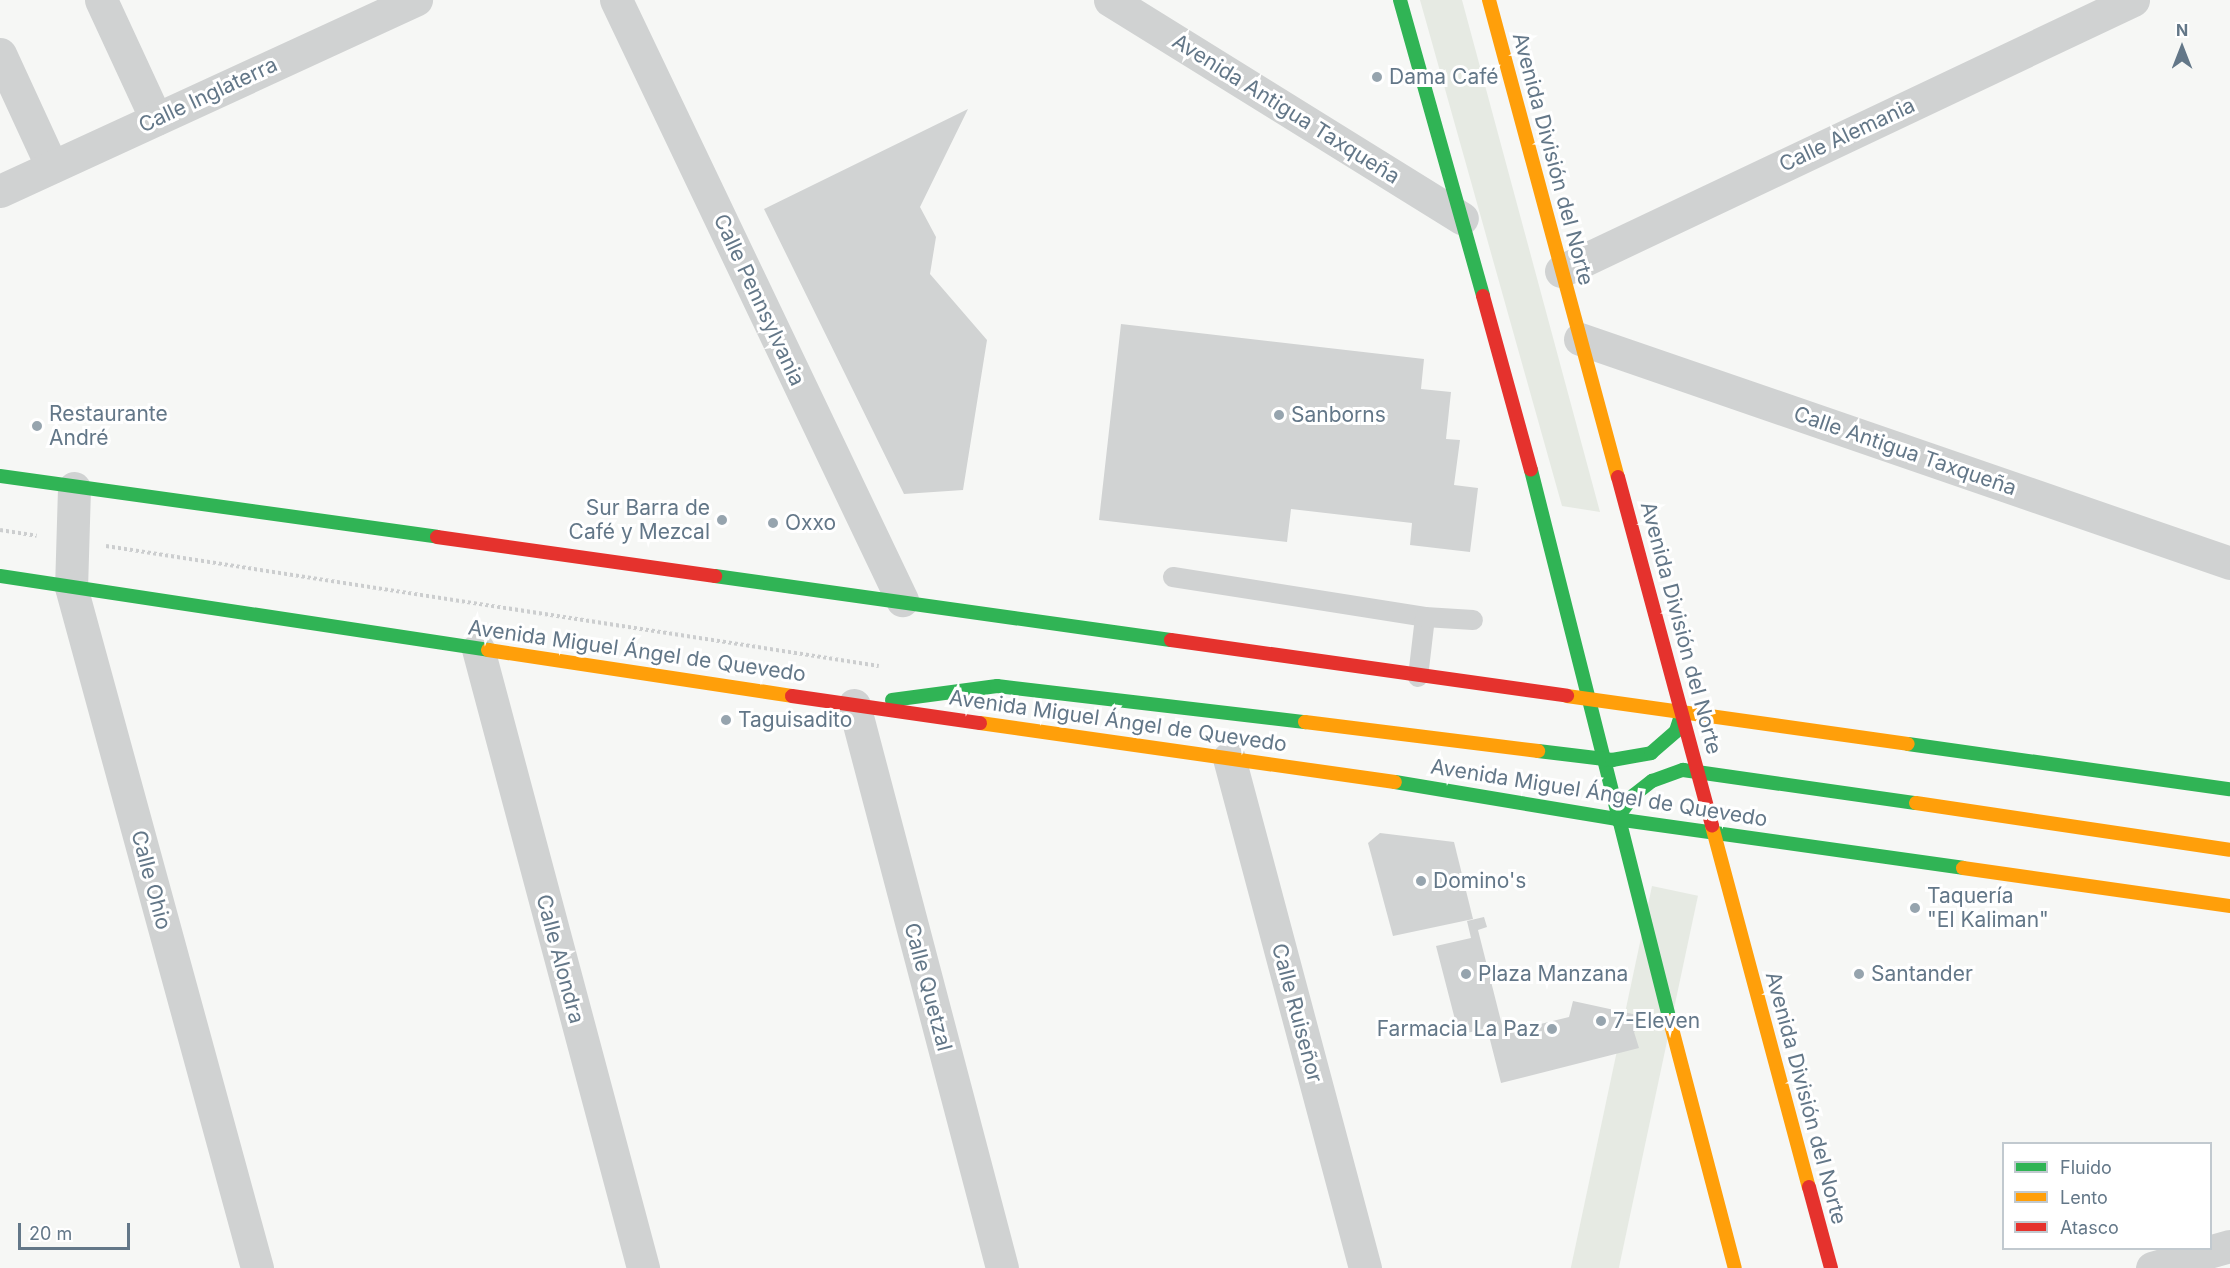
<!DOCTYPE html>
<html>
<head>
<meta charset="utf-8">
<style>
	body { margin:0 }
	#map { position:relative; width:2230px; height:1268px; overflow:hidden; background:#f6f7f5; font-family:Inter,sans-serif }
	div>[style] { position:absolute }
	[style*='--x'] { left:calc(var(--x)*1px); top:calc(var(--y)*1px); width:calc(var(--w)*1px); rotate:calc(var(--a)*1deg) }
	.green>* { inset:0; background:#e6eae3; transform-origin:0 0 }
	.building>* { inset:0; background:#d1d3d3 }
	.path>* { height:4px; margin-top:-2px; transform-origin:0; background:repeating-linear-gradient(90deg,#cccecf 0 3px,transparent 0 6px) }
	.lane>* { height:20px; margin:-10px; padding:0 10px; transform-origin:10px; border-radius:10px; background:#d0d2d2 }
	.street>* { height:33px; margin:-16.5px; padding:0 16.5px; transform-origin:16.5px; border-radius:16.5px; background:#d0d2d2 }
	.fast>* { height:14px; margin:-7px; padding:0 7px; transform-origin:7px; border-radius:7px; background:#30b455 }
	.slow>* { height:14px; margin:-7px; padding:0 7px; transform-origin:7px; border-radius:7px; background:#ff9f0a }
	.jam>* { height:14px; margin:-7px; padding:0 7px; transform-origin:7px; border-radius:7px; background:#e5322d }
	.dots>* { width:16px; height:16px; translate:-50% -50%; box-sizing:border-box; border:3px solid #fff; border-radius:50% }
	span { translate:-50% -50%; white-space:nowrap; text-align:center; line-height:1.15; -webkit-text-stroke:6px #fff; paint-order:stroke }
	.poi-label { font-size:21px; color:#637788 }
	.left { translate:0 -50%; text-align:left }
	.right { translate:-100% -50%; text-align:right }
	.street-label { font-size:21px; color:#637788 }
	.legend { position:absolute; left:2002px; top:1142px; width:210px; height:108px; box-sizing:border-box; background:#fff; border:2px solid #c1c9cf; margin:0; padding:8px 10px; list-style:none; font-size:18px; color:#637788 }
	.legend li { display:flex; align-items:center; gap:12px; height:30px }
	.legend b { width:30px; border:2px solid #c1c9cf }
	.north { position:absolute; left:2152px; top:18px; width:60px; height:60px; -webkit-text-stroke:4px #fff; paint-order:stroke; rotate:0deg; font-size:16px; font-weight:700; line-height:24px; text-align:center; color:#637788 }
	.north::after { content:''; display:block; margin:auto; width:21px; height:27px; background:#637788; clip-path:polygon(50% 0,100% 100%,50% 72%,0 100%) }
	.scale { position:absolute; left:18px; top:1223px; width:112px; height:27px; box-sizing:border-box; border:3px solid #637788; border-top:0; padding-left:8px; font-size:18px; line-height:21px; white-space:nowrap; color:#637788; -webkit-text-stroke:4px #fff; paint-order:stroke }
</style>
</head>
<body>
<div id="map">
	<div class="green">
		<div style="clip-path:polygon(1420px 0,1462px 0,1600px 512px,1562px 506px)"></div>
		<div style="left:1652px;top:886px;width:47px;height:397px;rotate:12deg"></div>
	</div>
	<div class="building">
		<div style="clip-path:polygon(968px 109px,920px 207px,936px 237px,930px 274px,987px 340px,963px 490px,904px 494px,764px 209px)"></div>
		<div style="clip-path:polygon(1121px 324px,1424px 359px,1421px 389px,1451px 392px,1446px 439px,1460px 440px,1454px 485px,1478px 488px,1470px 552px,1410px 545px,1412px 523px,1291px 509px,1287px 542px,1099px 520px)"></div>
		<div style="clip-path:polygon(1380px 833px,1454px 842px,1473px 919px,1393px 936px,1368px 843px)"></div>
		<div style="clip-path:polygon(1484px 917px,1487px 927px,1478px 930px,1504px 1033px,1569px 1017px,1573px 1001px,1642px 1016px,1641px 1026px,1634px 1032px,1639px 1048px,1501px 1083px,1487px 1028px,1459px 1035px,1436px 946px,1471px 938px,1467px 921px)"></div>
	</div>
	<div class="path">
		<div style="--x:0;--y:530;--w:37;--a:9"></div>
		<div style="--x:106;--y:546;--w:782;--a:8.82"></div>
	</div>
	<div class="lane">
		<div style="--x:1173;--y:577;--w:255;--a:9"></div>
		<div style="--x:1418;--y:677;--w:60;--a:-83.3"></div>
		<div style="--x:1425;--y:617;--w:48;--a:3.6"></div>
	</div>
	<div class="street">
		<div style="--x:101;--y:0;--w:131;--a:65.2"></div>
		<div style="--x:616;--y:0;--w:665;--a:64.51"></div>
		<div style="--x:1110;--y:0;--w:414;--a:31.8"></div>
		<div style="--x:0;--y:54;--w:124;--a:65.3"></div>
		<div style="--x:0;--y:191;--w:458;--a:-24.7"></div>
		<div style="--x:1561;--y:271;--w:633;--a:-25.35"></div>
		<div style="--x:1580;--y:339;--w:688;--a:19.01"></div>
		<div style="--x:74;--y:488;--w:99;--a:91.7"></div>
		<div style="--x:71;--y:587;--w:706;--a:74.72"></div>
		<div style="--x:478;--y:649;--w:641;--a:75.07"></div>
		<div style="--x:854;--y:705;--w:582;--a:75.27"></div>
		<div style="--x:1229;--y:758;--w:528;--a:75.07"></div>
		<div style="--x:2152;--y:1268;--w:81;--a:-15.8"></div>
	</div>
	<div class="fast">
		<div style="--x:1400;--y:0;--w:307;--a:74.3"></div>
		<div style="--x:1531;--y:470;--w:568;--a:75.84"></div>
		<div style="--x:0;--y:476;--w:441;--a:7.9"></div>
		<div style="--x:0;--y:576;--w:494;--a:8.6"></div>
		<div style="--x:715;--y:576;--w:460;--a:8"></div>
		<div style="--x:892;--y:700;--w:106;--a:-7.6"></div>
		<div style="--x:997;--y:686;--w:310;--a:6.7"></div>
		<div style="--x:1908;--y:744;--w:325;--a:8"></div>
		<div style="--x:1538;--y:751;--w:75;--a:6.9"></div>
		<div style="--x:1612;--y:760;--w:40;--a:-10"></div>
		<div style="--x:1651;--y:753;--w:33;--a:-41"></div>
		<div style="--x:1676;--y:731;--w:20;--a:-72"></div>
		<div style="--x:1395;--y:782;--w:224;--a:9.5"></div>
		<div style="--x:1616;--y:819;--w:350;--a:8"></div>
		<div style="--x:1616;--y:819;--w:30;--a:-53"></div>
		<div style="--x:1634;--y:795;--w:23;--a:-38"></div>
		<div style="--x:1652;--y:781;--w:33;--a:-20"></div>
		<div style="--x:1683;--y:770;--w:235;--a:8.1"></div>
	</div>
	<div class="slow">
		<div style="--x:1489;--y:0;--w:494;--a:74.9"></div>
		<div style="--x:488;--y:650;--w:307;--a:8.6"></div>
		<div style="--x:1567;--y:696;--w:344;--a:8"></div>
		<div style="--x:1305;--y:722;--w:235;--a:7.1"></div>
		<div style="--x:980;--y:723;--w:419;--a:8.1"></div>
		<div style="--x:1916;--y:803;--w:317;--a:8.5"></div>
		<div style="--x:1712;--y:826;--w:374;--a:75"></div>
		<div style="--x:1963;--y:868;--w:270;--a:8.1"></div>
		<div style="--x:1670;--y:1021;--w:255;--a:75.3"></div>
	</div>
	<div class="jam">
		<div style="--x:1483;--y:296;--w:180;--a:74.6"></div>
		<div style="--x:1618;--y:477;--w:361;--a:74.9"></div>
		<div style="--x:437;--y:537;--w:281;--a:8"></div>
		<div style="--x:1171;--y:640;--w:400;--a:8"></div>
		<div style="--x:792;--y:696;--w:190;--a:8.2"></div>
		<div style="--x:1809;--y:1187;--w:84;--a:74.8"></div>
	</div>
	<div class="dots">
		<div style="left:1377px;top:77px;background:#96a4ae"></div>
		<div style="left:1279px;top:415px;background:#96a4ae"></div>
		<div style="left:37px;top:426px;background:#96a4ae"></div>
		<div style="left:722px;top:520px;background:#96a4ae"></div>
		<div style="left:773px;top:523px;background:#96a4ae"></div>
		<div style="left:726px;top:720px;background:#96a4ae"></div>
		<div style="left:1421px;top:881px;background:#96a4ae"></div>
		<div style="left:1915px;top:908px;background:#96a4ae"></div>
		<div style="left:1466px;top:974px;background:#96a4ae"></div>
		<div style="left:1859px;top:974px;background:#96a4ae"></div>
		<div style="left:1601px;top:1021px;background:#96a4ae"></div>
		<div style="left:1552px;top:1029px;background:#96a4ae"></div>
	</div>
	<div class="poi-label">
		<span class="left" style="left:1389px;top:77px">Dama Café</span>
		<span class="left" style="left:49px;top:426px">Restaurante<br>André</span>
		<span class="left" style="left:1291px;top:415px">Sanborns</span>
		<span class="right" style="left:710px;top:520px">Sur Barra de<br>Café y Mezcal</span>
		<span class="left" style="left:785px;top:523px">Oxxo</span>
		<span class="left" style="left:738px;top:720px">Taguisadito</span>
		<span class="left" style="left:1433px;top:881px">Domino's</span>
		<span class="left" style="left:1927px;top:908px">Taquería<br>"El Kaliman"</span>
		<span class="left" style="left:1478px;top:974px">Plaza Manzana</span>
		<span class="left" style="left:1871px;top:974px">Santander</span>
		<span class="left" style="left:1613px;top:1021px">7-Eleven</span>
		<span class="right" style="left:1540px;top:1029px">Farmacia La Paz</span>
	</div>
	<div class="street-label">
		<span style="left:208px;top:95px;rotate:-25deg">Calle Inglaterra</span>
		<span style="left:1286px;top:109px;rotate:32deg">Avenida Antigua Taxqueña</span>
		<span style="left:1847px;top:135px;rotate:-25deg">Calle Alemania</span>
		<span style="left:1553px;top:159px;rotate:75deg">Avenida División del Norte</span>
		<span style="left:759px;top:300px;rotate:65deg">Calle Pennsylvania</span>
		<span style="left:1905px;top:451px;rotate:19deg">Calle Antigua Taxqueña</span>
		<span style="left:1681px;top:628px;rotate:75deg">Avenida División del Norte</span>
		<span style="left:637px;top:651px;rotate:8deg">Avenida Miguel Ángel de Quevedo</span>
		<span style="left:1118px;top:721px;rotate:8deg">Avenida Miguel Ángel de Quevedo</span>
		<span style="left:1599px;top:793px;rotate:9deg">Avenida Miguel Ángel de Quevedo</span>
		<span style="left:151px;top:880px;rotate:75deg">Calle Ohio</span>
		<span style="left:560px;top:959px;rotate:75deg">Calle Alondra</span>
		<span style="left:928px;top:987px;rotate:75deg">Calle Quetzal</span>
		<span style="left:1297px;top:1013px;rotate:75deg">Calle Ruiseñor</span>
		<span style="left:1806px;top:1098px;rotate:75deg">Avenida División del Norte</span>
	</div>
	<ul class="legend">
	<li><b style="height:8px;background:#30b455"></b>Fluido</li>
	<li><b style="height:8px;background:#ff9f0a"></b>Lento</li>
	<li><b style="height:8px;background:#e5322d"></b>Atasco</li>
	</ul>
	<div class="north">N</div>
	<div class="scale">20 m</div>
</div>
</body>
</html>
